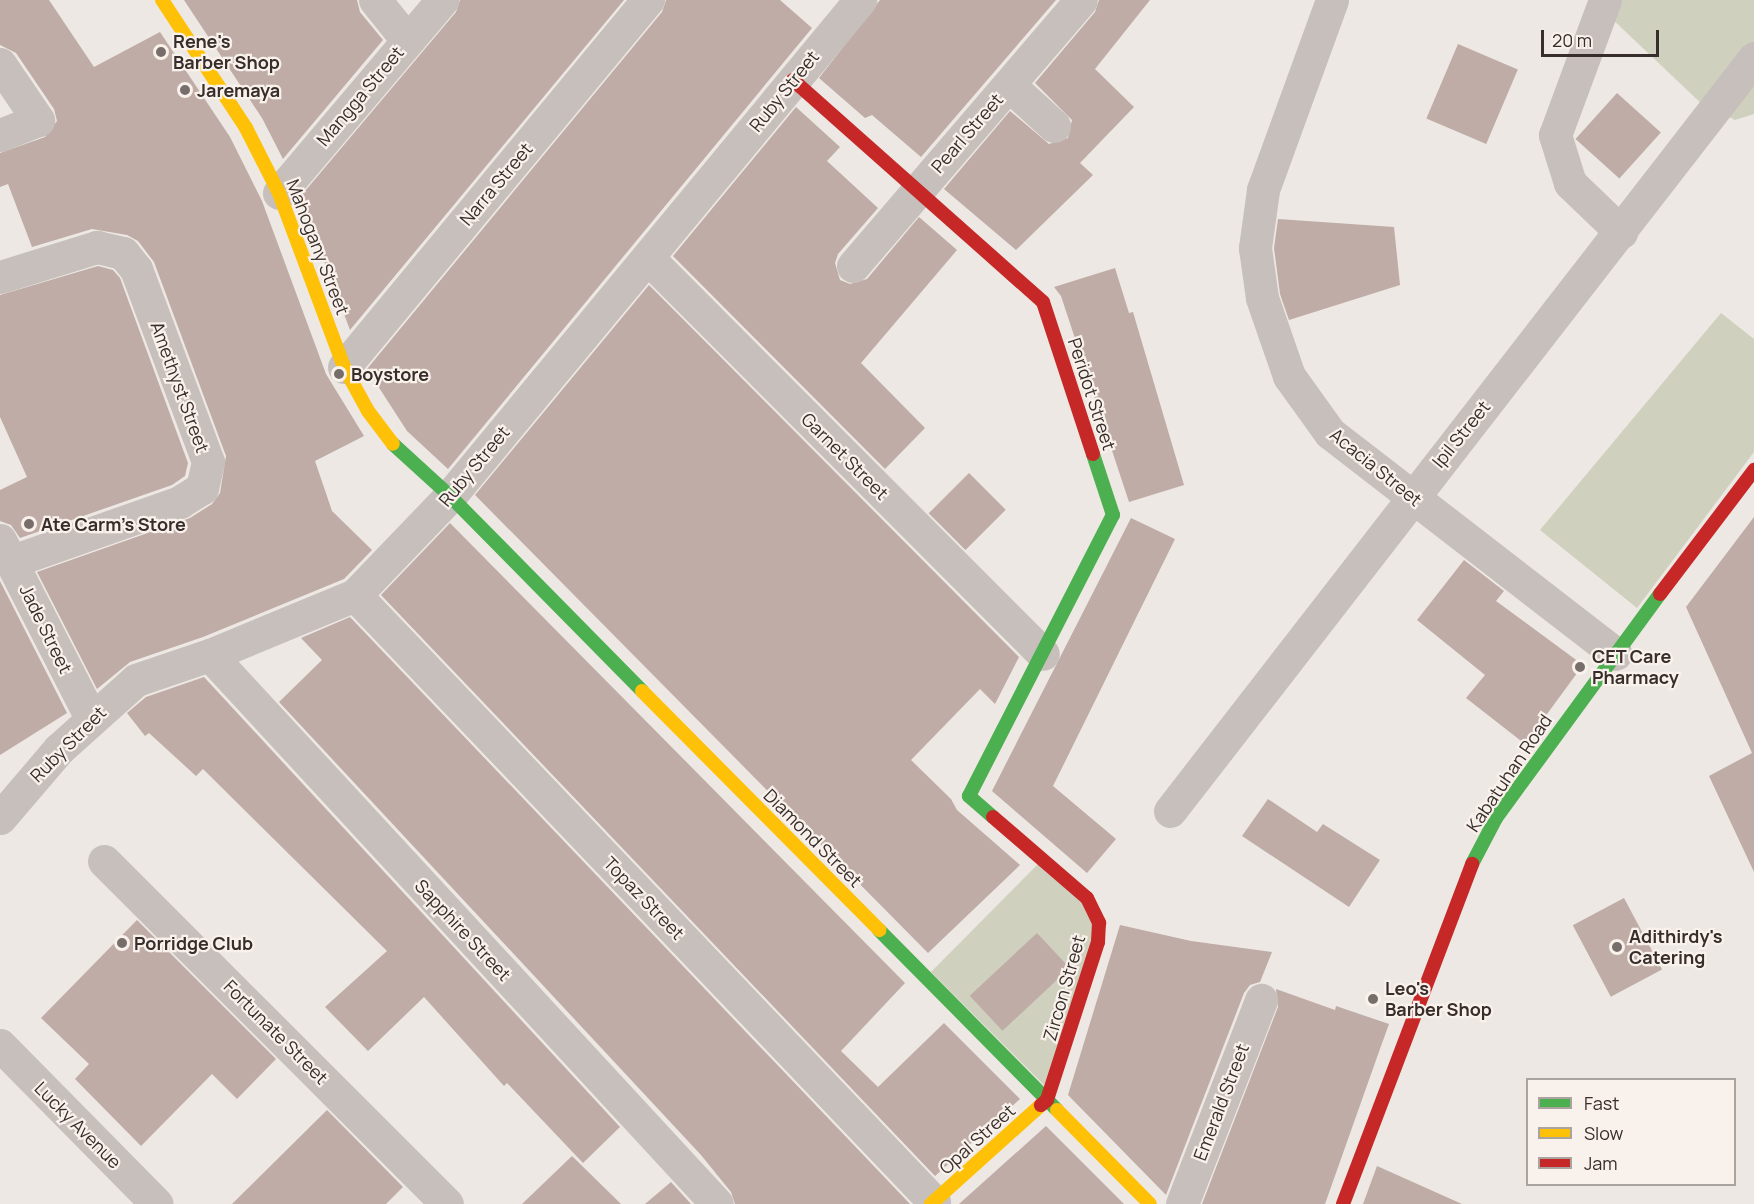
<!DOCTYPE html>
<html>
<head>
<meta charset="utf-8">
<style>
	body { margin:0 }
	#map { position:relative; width:1754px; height:1204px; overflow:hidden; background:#ede8e3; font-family:Manrope,sans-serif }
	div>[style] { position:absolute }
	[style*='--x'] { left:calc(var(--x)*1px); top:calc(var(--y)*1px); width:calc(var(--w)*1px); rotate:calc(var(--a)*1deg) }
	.green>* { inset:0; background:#cfd1be }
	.building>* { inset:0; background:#bfaca6; transform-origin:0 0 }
	.street>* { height:33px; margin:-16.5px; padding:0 16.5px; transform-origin:16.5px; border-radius:16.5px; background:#c6bfbb }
	.fast>* { height:14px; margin:-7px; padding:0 7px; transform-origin:7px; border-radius:7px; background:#4caf50 }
	.slow>* { height:14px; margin:-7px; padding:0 7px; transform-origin:7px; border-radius:7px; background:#ffc107 }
	.jam>* { height:14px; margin:-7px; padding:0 7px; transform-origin:7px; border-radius:7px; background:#c62828 }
	.dots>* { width:16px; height:16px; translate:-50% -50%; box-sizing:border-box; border:3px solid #f9f1eb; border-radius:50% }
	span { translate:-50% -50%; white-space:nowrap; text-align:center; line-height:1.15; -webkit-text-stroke:4.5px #f9f1eb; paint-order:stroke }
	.poi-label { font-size:18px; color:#372d2a; font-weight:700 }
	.left { translate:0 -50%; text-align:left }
	.street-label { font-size:18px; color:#372d2a }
	.legend { position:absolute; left:1526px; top:1078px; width:210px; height:108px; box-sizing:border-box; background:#f9f1eb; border:2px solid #aba39e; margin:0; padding:8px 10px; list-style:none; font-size:18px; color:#372d2a }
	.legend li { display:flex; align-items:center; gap:12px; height:30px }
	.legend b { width:30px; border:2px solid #aba39e }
	.scale { position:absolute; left:1541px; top:30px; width:118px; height:27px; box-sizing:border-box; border:3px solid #372d2a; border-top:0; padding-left:8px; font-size:18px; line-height:21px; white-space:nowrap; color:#372d2a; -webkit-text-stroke:4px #f9f1eb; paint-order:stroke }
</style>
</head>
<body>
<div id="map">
	<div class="green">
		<div style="clip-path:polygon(1615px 0,1754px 0,1754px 43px,1705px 107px,1609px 16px)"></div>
		<div style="clip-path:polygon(1754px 71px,1754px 114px,1735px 120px,1721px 113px)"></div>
		<div style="clip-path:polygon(1721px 313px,1754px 339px,1754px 452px,1637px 608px,1540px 530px)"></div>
		<div style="clip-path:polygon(1043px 859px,1099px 923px,1050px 1091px,931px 972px)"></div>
	</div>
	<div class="building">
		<div style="clip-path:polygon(0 0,49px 0,94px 67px,160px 32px,230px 137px,262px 201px,326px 374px,364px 436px,315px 461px,332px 511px,372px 550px,344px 579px,203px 637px,130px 662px,97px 689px,37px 572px,190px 518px,212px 504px,220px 493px,226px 456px,154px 262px,138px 241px,127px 235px,92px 229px,32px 247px,8px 184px,0 187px,0 153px,45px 137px,57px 121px,54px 109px,16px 53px,0 45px)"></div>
		<div style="clip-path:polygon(184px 0,357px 0,360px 12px,383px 40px,283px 159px,262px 118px)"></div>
		<div style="clip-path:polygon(460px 0,624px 0,350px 330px,300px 197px,456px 12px)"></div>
		<div style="clip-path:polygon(666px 0,780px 0,812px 28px,448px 469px,407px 431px,367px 369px,662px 12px)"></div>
		<div style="clip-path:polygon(880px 0,1056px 0,921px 157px,872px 115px,865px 118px,819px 78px)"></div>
		<div style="clip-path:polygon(1099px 0,1150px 0,1095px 69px,1134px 107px,1080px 163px,1093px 175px,1016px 250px,944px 189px,1010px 111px,1049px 144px,1068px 138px,1072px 120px,1035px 83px,1095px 12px)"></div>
		<div style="left:1458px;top:44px;width:65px;height:81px;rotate:23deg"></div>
		<div style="left:1617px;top:93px;width:59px;height:62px;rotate:42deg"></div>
		<div style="clip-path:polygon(796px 107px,840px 147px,827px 161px,878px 208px,838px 254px,835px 263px,840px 280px,850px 284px,867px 279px,919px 217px,957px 250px,861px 363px,925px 428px,885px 469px,673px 256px)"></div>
		<div style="clip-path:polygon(1278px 219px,1394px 227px,1400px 285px,1289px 320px,1280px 294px,1274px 248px)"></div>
		<div style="clip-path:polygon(98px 266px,113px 270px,120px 278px,188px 463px,185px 476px,172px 485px,20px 538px,11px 525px,0 521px,0 490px,27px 477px,0 417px,0 295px)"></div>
		<div style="clip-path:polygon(1115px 268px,1129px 313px,1133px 312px,1184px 485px,1129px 502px,1061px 296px,1054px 287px)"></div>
		<div style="clip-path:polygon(649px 285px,1019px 657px,995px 704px,980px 689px,911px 760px,951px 799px,957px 810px,1020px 865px,928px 953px,475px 495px)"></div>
		<div style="left:969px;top:473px;width:52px;height:57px;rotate:45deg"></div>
		<div style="clip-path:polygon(1754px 517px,1754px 872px,1709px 776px,1752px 753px,1686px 607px)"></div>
		<div style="clip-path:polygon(1131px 518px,1175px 539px,1053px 786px,1116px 839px,1087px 873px,992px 791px)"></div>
		<div style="clip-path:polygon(450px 523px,905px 983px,841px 1051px,878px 1087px,944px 1023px,1020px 1099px,935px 1176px,381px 595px)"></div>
		<div style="clip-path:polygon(1464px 560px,1504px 591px,1496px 601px,1583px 665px,1525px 744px,1466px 698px,1485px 675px,1417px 620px)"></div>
		<div style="clip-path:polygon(0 581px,67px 713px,0 755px)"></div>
		<div style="clip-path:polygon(350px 617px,910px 1204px,735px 1204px,731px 1192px,701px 1155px,279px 702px,322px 660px,301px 638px)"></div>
		<div style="clip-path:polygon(204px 677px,620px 1127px,583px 1163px,507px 1083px,504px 1086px,424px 997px,368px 1051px,325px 1007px,387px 951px,203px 769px,196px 776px,149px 733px,145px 736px,127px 713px,146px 697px)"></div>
		<div style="clip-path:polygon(1268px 799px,1317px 832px,1323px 824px,1380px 860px,1349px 907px,1242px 836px)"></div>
		<div style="left:1624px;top:898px;width:81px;height:58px;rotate:62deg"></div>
		<div style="clip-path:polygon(137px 920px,276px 1059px,237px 1099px,212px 1074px,141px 1146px,75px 1079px,89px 1064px,41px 1018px)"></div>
		<div style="clip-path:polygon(1120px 925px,1191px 941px,1272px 952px,1260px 982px,1250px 985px,1244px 993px,1166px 1195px,1068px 1095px)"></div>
		<div style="left:1037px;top:933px;width:48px;height:92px;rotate:47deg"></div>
		<div style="clip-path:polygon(1276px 989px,1335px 1010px,1336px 1006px,1389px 1024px,1381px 1046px,1325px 1204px,1202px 1204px,1278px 1007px)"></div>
		<div style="clip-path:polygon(327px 1110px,403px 1187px,386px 1204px,232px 1204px)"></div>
		<div style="clip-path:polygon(1046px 1126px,1124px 1204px,959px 1204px)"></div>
		<div style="clip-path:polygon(572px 1156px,621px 1204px,522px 1204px)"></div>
		<div style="clip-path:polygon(1377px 1166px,1462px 1204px,1363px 1204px)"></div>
		<div style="clip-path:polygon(671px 1182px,691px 1204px,645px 1204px)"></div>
	</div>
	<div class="street">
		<div style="--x:375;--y:0;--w:51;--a:51.3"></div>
		<div style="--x:1332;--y:0;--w:202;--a:110"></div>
		<div style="--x:1263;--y:190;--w:59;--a:97.9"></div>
		<div style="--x:1255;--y:248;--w:50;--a:82"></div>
		<div style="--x:1262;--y:298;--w:83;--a:70.9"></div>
		<div style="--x:1289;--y:376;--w:70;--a:54.3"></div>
		<div style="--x:1330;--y:433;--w:361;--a:37.7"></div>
		<div style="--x:1605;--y:0;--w:144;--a:110.3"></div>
		<div style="--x:1555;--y:135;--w:50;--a:72.6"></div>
		<div style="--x:1570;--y:183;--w:71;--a:43.9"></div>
		<div style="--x:0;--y:64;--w:68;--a:55.8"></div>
		<div style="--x:38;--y:120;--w:41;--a:158.5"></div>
		<div style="--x:1009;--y:85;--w:61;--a:42.3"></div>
		<div style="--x:279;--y:193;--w:253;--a:-49.8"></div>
		<div style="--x:648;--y:258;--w:559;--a:45.07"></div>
		<div style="--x:853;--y:266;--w:350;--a:-49.4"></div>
		<div style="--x:0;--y:277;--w:102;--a:-17.2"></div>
		<div style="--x:97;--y:247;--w:27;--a:13"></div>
		<div style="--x:123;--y:253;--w:21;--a:51"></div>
		<div style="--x:136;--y:269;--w:206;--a:69.5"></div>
		<div style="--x:208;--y:462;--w:27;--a:103"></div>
		<div style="--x:202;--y:488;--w:26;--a:148"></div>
		<div style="--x:180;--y:502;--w:178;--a:160.6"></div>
		<div style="--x:344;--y:367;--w:477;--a:-50.4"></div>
		<div style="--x:0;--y:540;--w:200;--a:62.9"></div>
		<div style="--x:355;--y:595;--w:839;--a:46.35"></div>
		<div style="--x:210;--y:655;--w:747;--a:47.28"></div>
		<div style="--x:1170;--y:811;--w:953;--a:-52.2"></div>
		<div style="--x:0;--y:818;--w:91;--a:-49.5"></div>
		<div style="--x:59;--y:749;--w:103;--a:-41.9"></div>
		<div style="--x:136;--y:680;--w:78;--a:-18.7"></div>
		<div style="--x:210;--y:655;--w:157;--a:-22.5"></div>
		<div style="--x:355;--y:595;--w:137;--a:-46.2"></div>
		<div style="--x:450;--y:496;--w:644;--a:-50.42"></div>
		<div style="--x:104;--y:861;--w:485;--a:45"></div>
		<div style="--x:0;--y:1045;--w:223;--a:45.4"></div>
		<div style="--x:1182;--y:1204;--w:219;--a:-68.8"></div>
	</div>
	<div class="fast">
		<div style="--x:393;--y:444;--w:77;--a:42.4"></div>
		<div style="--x:450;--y:496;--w:274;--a:45.4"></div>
		<div style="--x:993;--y:817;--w:32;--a:-139"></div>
		<div style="--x:969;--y:796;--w:316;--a:-62.9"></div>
		<div style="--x:1113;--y:515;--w:64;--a:-108.2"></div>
		<div style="--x:1472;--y:864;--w:52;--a:-62.4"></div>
		<div style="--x:1496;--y:818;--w:278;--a:-53.8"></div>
		<div style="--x:879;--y:930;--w:253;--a:45.3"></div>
	</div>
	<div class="slow">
		<div style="--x:162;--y:0;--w:153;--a:56.7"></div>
		<div style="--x:246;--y:128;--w:73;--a:63.1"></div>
		<div style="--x:279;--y:193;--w:186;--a:69.5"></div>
		<div style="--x:344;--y:367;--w:50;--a:61.4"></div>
		<div style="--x:368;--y:411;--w:41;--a:52.9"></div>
		<div style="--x:642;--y:691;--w:337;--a:45.2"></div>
		<div style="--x:1057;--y:1110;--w:132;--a:45.3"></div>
		<div style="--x:931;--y:1204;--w:148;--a:-42"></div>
	</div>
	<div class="jam">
		<div style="--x:793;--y:80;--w:334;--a:41.6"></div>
		<div style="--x:1043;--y:302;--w:160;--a:71.8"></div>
		<div style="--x:1660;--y:594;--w:156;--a:-52.8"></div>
		<div style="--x:993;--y:817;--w:124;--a:40.8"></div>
		<div style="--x:1087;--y:898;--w:28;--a:64"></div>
		<div style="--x:1099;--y:923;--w:19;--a:93"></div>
		<div style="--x:1098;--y:942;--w:166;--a:107.9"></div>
		<div style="--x:1047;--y:1100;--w:8;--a:140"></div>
		<div style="--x:1343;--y:1204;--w:364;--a:-69.2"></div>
	</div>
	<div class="dots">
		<div style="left:161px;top:52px;background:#776e6b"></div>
		<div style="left:185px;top:90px;background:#776e6b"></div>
		<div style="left:339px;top:374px;background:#776e6b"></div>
		<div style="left:29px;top:524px;background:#776e6b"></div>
		<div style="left:1580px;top:667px;background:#776e6b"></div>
		<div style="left:122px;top:943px;background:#776e6b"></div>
		<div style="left:1617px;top:947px;background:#776e6b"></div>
		<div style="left:1373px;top:999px;background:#776e6b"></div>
	</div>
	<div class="poi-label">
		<span class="left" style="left:173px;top:52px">Rene's<br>Barber Shop</span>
		<span class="left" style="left:197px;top:90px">Jaremaya</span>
		<span class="left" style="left:351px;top:374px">Boystore</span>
		<span class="left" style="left:41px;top:524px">Ate Carm's Store</span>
		<span class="left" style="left:1592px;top:667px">CET Care<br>Pharmacy</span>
		<span class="left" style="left:1629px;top:947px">Adithirdy's<br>Catering</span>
		<span class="left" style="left:134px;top:943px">Porridge Club</span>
		<span class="left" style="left:1385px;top:999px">Leo's<br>Barber Shop</span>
	</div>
	<div class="street-label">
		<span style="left:784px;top:91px;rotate:-51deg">Ruby Street</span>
		<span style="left:360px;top:96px;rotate:-50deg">Mangga Street</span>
		<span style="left:967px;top:133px;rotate:-49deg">Pearl Street</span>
		<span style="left:496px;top:184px;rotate:-50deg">Narra Street</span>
		<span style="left:318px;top:247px;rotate:69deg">Mahogany Street</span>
		<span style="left:180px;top:387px;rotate:70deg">Amethyst Street</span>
		<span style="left:1092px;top:394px;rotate:72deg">Peridot Street</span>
		<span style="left:1461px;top:434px;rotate:-51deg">Ipil Street</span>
		<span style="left:845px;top:456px;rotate:45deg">Garnet Street</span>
		<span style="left:474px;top:466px;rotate:-50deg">Ruby Street</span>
		<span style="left:1376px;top:467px;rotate:39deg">Acacia Street</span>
		<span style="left:46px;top:629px;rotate:64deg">Jade Street</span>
		<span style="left:68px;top:744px;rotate:-45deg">Ruby Street</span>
		<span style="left:1509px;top:773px;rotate:-56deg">Kabatuhan Road</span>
		<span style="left:813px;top:838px;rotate:45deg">Diamond Street</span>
		<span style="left:644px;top:898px;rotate:46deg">Topaz Street</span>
		<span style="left:463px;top:930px;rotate:47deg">Sapphire Street</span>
		<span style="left:1064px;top:988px;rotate:-74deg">Zircon Street</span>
		<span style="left:276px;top:1032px;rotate:45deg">Fortunate Street</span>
		<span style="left:1221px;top:1102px;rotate:-69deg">Emerald Street</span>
		<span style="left:78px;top:1125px;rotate:45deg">Lucky Avenue</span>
		<span style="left:977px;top:1139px;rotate:-42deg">Opal Street</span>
	</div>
	<ul class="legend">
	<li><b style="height:8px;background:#4caf50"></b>Fast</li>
	<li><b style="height:8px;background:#ffc107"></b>Slow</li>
	<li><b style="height:8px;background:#c62828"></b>Jam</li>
	</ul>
	<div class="scale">20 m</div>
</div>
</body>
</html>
